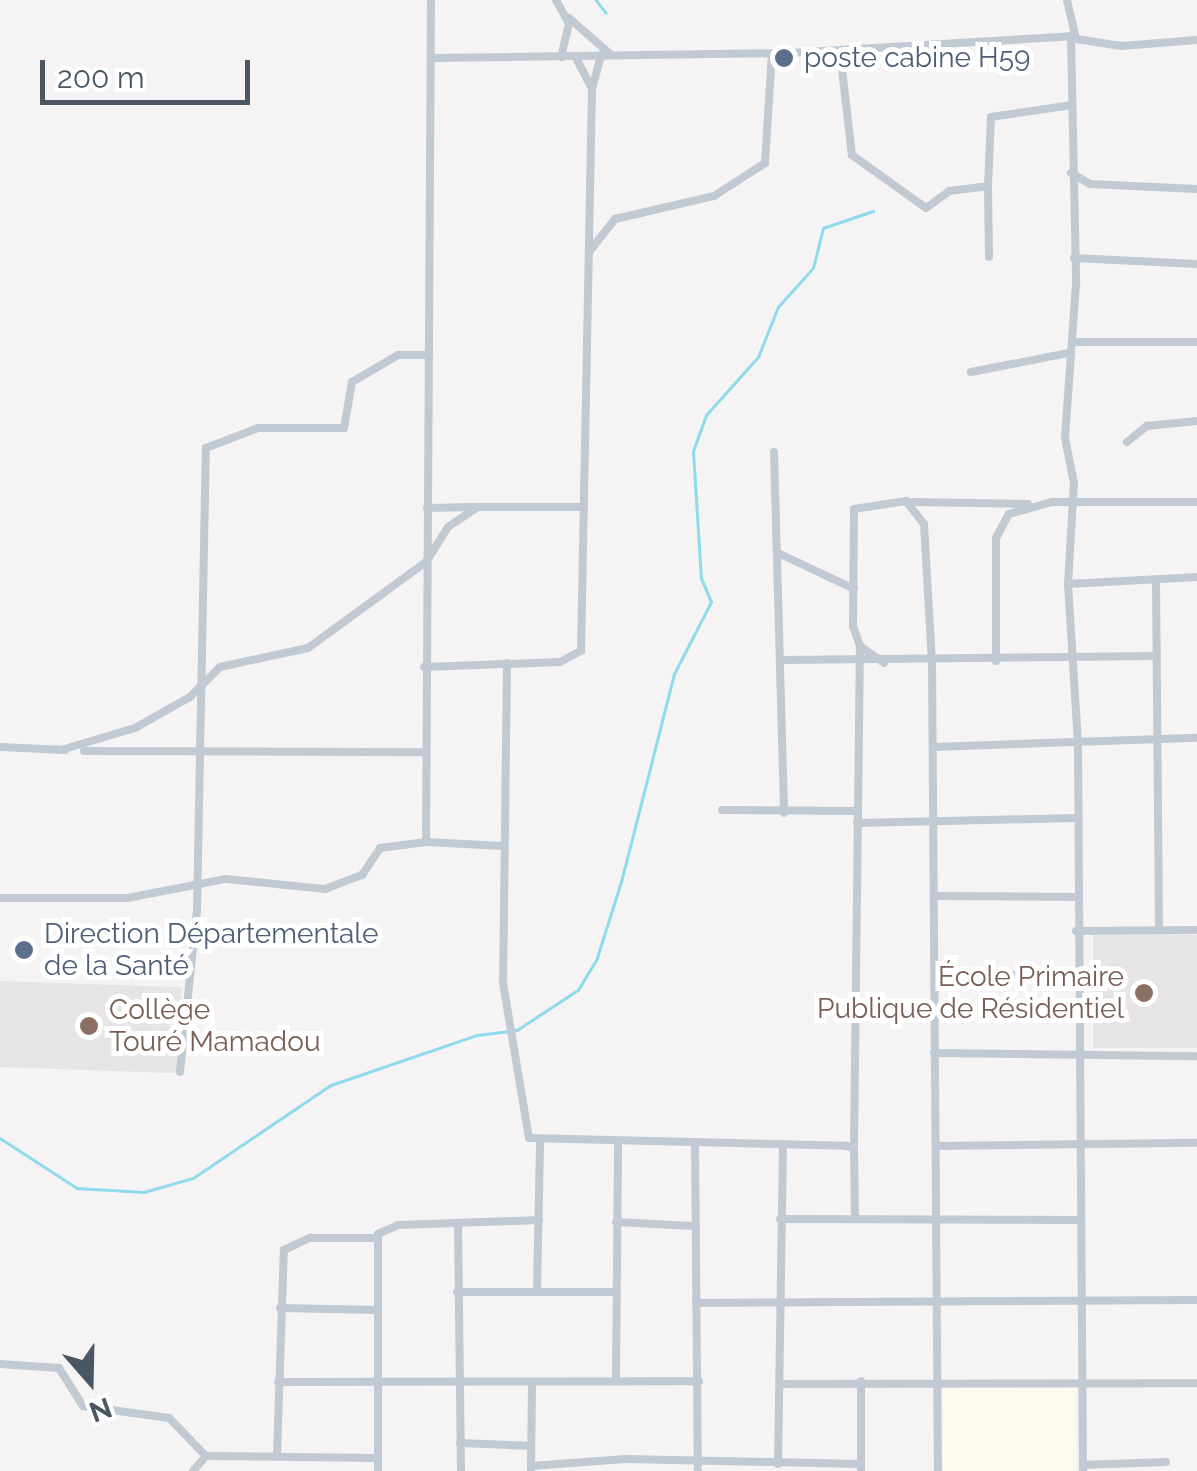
<!DOCTYPE html>
<html>
<head>
<meta charset="utf-8">
<style>
	body { margin:0 }
	#map { position:relative; width:1197px; height:1471px; overflow:hidden; background:#f5f3f3; font-family:Raleway,sans-serif }
	div>[style] { position:absolute }
	[style*='--x'] { left:calc(var(--x)*1px); top:calc(var(--y)*1px); width:calc(var(--w)*1px); rotate:calc(var(--a)*1deg) }
	.commercial>* { inset:0; background:#fdf9ef; transform-origin:0 0 }
	.education>* { inset:0; background:#e6e4e5; transform-origin:0 0 }
	.stream>* { height:2.5px; margin:-1.25px; padding:0 1.25px; transform-origin:1.25px; border-radius:1.25px; background:#90daee }
	.minor>* { height:8px; margin:-4px; padding:0 4px; transform-origin:4px; border-radius:4px; background:#c1cad2 }
	.dots>* { width:28px; height:28px; translate:-50% -50%; box-sizing:border-box; border:5px solid #fff; border-radius:50% }
	span { translate:-50% -50%; white-space:nowrap; text-align:center; line-height:1.15; -webkit-text-stroke:10px #fff; paint-order:stroke }
	.service-label { font-size:28px; color:#4e5e75 }
	.left { translate:0 -50%; text-align:left }
	.education-label { font-size:28px; color:#785e54 }
	.right { translate:-100% -50%; text-align:right }
	.north { position:absolute; left:40px; top:1331px; width:100px; height:100px; -webkit-text-stroke:8px #fff; paint-order:stroke; rotate:160deg; font-size:28px; font-weight:700; line-height:40px; text-align:center; color:#4a5661 }
	.north::after { content:''; display:block; margin:auto; width:35px; height:45px; background:#4a5661; clip-path:polygon(50% 0,100% 100%,50% 72%,0 100%) }
	.scale { position:absolute; left:40px; top:60px; width:210px; height:45px; box-sizing:border-box; border:5px solid #4a5661; border-top:0; padding-left:12px; font-size:30px; line-height:35px; white-space:nowrap; color:#4a5661; -webkit-text-stroke:8px #fff; paint-order:stroke }
</style>
</head>
<body>
<div id="map">
	<div class="commercial">
		<div style="left:943px;top:1387px;width:133px;height:84px"></div>
	</div>
	<div class="education">
		<div style="left:1197px;top:935px;width:113px;height:104px;rotate:90deg"></div>
		<div style="left:0;top:981px;width:182px;height:86px;rotate:2deg"></div>
	</div>
	<div class="stream">
		<div style="--x:596;--y:0;--w:16;--a:52"></div>
		<div style="--x:0;--y:1138;--w:92;--a:33"></div>
		<div style="--x:77;--y:1188;--w:67;--a:3.4"></div>
		<div style="--x:144;--y:1192;--w:51;--a:-15.9"></div>
		<div style="--x:193;--y:1178;--w:166;--a:-34"></div>
		<div style="--x:331;--y:1085;--w:154;--a:-18.9"></div>
		<div style="--x:477;--y:1035;--w:40;--a:-7.1"></div>
		<div style="--x:517;--y:1030;--w:73;--a:-33.3"></div>
		<div style="--x:578;--y:990;--w:37;--a:-59"></div>
		<div style="--x:597;--y:958;--w:80;--a:-72.5"></div>
		<div style="--x:621;--y:882;--w:215;--a:-75.7"></div>
		<div style="--x:674;--y:674;--w:81;--a:-62.8"></div>
		<div style="--x:711;--y:602;--w:25;--a:-113"></div>
		<div style="--x:701;--y:579;--w:128;--a:-93.6"></div>
		<div style="--x:693;--y:451;--w:38;--a:-70"></div>
		<div style="--x:706;--y:415;--w:78;--a:-48.1"></div>
		<div style="--x:758;--y:357;--w:54;--a:-68.2"></div>
		<div style="--x:778;--y:307;--w:52;--a:-48.1"></div>
		<div style="--x:813;--y:268;--w:41;--a:-76"></div>
		<div style="--x:823;--y:228;--w:53;--a:-18.8"></div>
	</div>
	<div class="minor">
		<div style="--x:431;--y:0;--w:842;--a:90.34"></div>
		<div style="--x:426;--y:842;--w:77;--a:3"></div>
		<div style="--x:556;--y:0;--w:26;--a:61"></div>
		<div style="--x:569;--y:23;--w:35;--a:103"></div>
		<div style="--x:1067;--y:0;--w:40;--a:77"></div>
		<div style="--x:1076;--y:39;--w:46;--a:8.8"></div>
		<div style="--x:1121;--y:46;--w:76;--a:-4.5"></div>
		<div style="--x:569;--y:18;--w:55;--a:41.3"></div>
		<div style="--x:840;--y:52;--w:104;--a:83.4"></div>
		<div style="--x:852;--y:155;--w:91;--a:35.6"></div>
		<div style="--x:926;--y:208;--w:29;--a:-36"></div>
		<div style="--x:949;--y:191;--w:39;--a:-7"></div>
		<div style="--x:988;--y:186;--w:69;--a:-87.5"></div>
		<div style="--x:991;--y:117;--w:82;--a:-8.4"></div>
		<div style="--x:432;--y:58;--w:357;--a:-0.8"></div>
		<div style="--x:789;--y:53;--w:283;--a:-3.4"></div>
		<div style="--x:1071;--y:36;--w:248;--a:88.8"></div>
		<div style="--x:1076;--y:284;--w:154;--a:94.1"></div>
		<div style="--x:1065;--y:438;--w:46;--a:78.7"></div>
		<div style="--x:1074;--y:483;--w:101;--a:93.4"></div>
		<div style="--x:1068;--y:584;--w:159;--a:86.4"></div>
		<div style="--x:1078;--y:743;--w:728;--a:89.61"></div>
		<div style="--x:592;--y:89;--w:35;--a:-75"></div>
		<div style="--x:1071;--y:173;--w:22;--a:30"></div>
		<div style="--x:1090;--y:184;--w:107;--a:2.7"></div>
		<div style="--x:988;--y:186;--w:71;--a:89.2"></div>
		<div style="--x:589;--y:252;--w:42;--a:-51.8"></div>
		<div style="--x:615;--y:219;--w:102;--a:-13.1"></div>
		<div style="--x:714;--y:196;--w:61;--a:-32.9"></div>
		<div style="--x:765;--y:163;--w:110;--a:-86.4"></div>
		<div style="--x:1074;--y:258;--w:123;--a:2.8"></div>
		<div style="--x:1072;--y:342;--w:125;--a:0"></div>
		<div style="--x:971;--y:372;--w:100;--a:-11"></div>
		<div style="--x:1127;--y:442;--w:26;--a:-39"></div>
		<div style="--x:1147;--y:426;--w:50;--a:-5.7"></div>
		<div style="--x:774;--y:452;--w:361;--a:88.4"></div>
		<div style="--x:913;--y:502;--w:115;--a:1"></div>
		<div style="--x:427;--y:508;--w:46;--a:-1.2"></div>
		<div style="--x:778;--y:553;--w:84;--a:25.3"></div>
		<div style="--x:1156;--y:580;--w:350;--a:89.5"></div>
		<div style="--x:1068;--y:584;--w:129;--a:-3.1"></div>
		<div style="--x:782;--y:660;--w:375;--a:-0.6"></div>
		<div style="--x:996;--y:661;--w:123;--a:-90"></div>
		<div style="--x:996;--y:538;--w:27;--a:-62"></div>
		<div style="--x:1009;--y:514;--w:45;--a:-15.6"></div>
		<div style="--x:1052;--y:502;--w:145;--a:0"></div>
		<div style="--x:507;--y:663;--w:320;--a:90.7"></div>
		<div style="--x:503;--y:983;--w:157;--a:80.5"></div>
		<div style="--x:529;--y:1138;--w:317;--a:1.4"></div>
		<div style="--x:846;--y:1146;--w:8;--a:14"></div>
		<div style="--x:854;--y:1148;--w:68;--a:89.2"></div>
		<div style="--x:884;--y:663;--w:29;--a:-145"></div>
		<div style="--x:860;--y:646;--w:21;--a:-109"></div>
		<div style="--x:853;--y:626;--w:117;--a:-89.5"></div>
		<div style="--x:854;--y:509;--w:53;--a:-8.7"></div>
		<div style="--x:906;--y:501;--w:29;--a:52"></div>
		<div style="--x:924;--y:524;--w:137;--a:86.7"></div>
		<div style="--x:932;--y:661;--w:810;--a:89.58"></div>
		<div style="--x:424;--y:667;--w:136;--a:-2.1"></div>
		<div style="--x:560;--y:662;--w:24;--a:-28"></div>
		<div style="--x:581;--y:651;--w:562;--a:-88.88"></div>
		<div style="--x:592;--y:89;--w:35;--a:-117"></div>
		<div style="--x:0;--y:747;--w:65;--a:2.6"></div>
		<div style="--x:933;--y:747;--w:264;--a:-2"></div>
		<div style="--x:61;--y:750;--w:77;--a:-16.6"></div>
		<div style="--x:135;--y:728;--w:63;--a:-29.4"></div>
		<div style="--x:190;--y:697;--w:42;--a:-45"></div>
		<div style="--x:220;--y:667;--w:90;--a:-12.2"></div>
		<div style="--x:308;--y:648;--w:146;--a:-36.1"></div>
		<div style="--x:426;--y:562;--w:41;--a:-57.8"></div>
		<div style="--x:448;--y:527;--w:36;--a:-34"></div>
		<div style="--x:478;--y:507;--w:103;--a:0"></div>
		<div style="--x:84;--y:751;--w:338;--a:0.2"></div>
		<div style="--x:722;--y:810;--w:135;--a:0.4"></div>
		<div style="--x:857;--y:823;--w:218;--a:-1.3"></div>
		<div style="--x:935;--y:896;--w:141;--a:0.4"></div>
		<div style="--x:0;--y:898;--w:127;--a:0"></div>
		<div style="--x:127;--y:898;--w:101;--a:-10.9"></div>
		<div style="--x:226;--y:879;--w:100;--a:5.8"></div>
		<div style="--x:325;--y:889;--w:40;--a:-21"></div>
		<div style="--x:362;--y:875;--w:32;--a:-56"></div>
		<div style="--x:380;--y:848;--w:46;--a:-7.4"></div>
		<div style="--x:1076;--y:931;--w:121;--a:-0.5"></div>
		<div style="--x:935;--y:977;--w:141;--a:-1.6"></div>
		<div style="--x:934;--y:1053;--w:263;--a:0.7"></div>
		<div style="--x:180;--y:1072;--w:162;--a:-84"></div>
		<div style="--x:197;--y:911;--w:463;--a:-88.9"></div>
		<div style="--x:206;--y:448;--w:56;--a:-21"></div>
		<div style="--x:258;--y:428;--w:86;--a:0"></div>
		<div style="--x:344;--y:428;--w:47;--a:-80.1"></div>
		<div style="--x:352;--y:382;--w:53;--a:-30.4"></div>
		<div style="--x:398;--y:355;--w:29;--a:0"></div>
		<div style="--x:695;--y:1143;--w:328;--a:89.5"></div>
		<div style="--x:936;--y:1146;--w:261;--a:-0.7"></div>
		<div style="--x:854;--y:1148;--w:502;--a:-89.32"></div>
		<div style="--x:780;--y:1219;--w:300;--a:0.2"></div>
		<div style="--x:616;--y:1222;--w:77;--a:3"></div>
		<div style="--x:458;--y:1225;--w:246;--a:89.3"></div>
		<div style="--x:537;--y:1290;--w:148;--a:-88.8"></div>
		<div style="--x:457;--y:1292;--w:158;--a:0"></div>
		<div style="--x:696;--y:1303;--w:501;--a:-0.34"></div>
		<div style="--x:280;--y:1308;--w:97;--a:1.2"></div>
		<div style="--x:0;--y:1364;--w:59;--a:3.9"></div>
		<div style="--x:59;--y:1368;--w:45;--a:57.7"></div>
		<div style="--x:83;--y:1406;--w:87;--a:7.9"></div>
		<div style="--x:169;--y:1418;--w:53;--a:45.8"></div>
		<div style="--x:616;--y:1380;--w:238;--a:-89.5"></div>
		<div style="--x:278;--y:1382;--w:421;--a:-0.1"></div>
		<div style="--x:780;--y:1384;--w:417;--a:-0.1"></div>
		<div style="--x:460;--y:1443;--w:71;--a:2.4"></div>
		<div style="--x:277;--y:1456;--w:206;--a:-88.1"></div>
		<div style="--x:284;--y:1250;--w:29;--a:-25"></div>
		<div style="--x:310;--y:1238;--w:67;--a:0"></div>
		<div style="--x:778;--y:1464;--w:320;--a:-89.1"></div>
		<div style="--x:1083;--y:1465;--w:83;--a:-2.1"></div>
		<div style="--x:531;--y:1466;--w:95;--a:-4.2"></div>
		<div style="--x:626;--y:1459;--w:235;--a:1.2"></div>
		<div style="--x:531;--y:1469;--w:85;--a:-89.3"></div>
		<div style="--x:193;--y:1471;--w:20;--a:-49"></div>
		<div style="--x:206;--y:1456;--w:171;--a:0.7"></div>
		<div style="--x:378;--y:1471;--w:237;--a:-90"></div>
		<div style="--x:378;--y:1234;--w:22;--a:-24"></div>
		<div style="--x:398;--y:1225;--w:141;--a:-2"></div>
		<div style="--x:861;--y:1471;--w:90;--a:-90"></div>
	</div>
	<div class="dots">
		<div style="left:784px;top:58px;background:#5c6f8a"></div>
		<div style="left:24px;top:950px;background:#5c6f8a"></div>
		<div style="left:1144px;top:993px;background:#8d6e63"></div>
		<div style="left:89px;top:1026px;background:#8d6e63"></div>
	</div>
	<div class="service-label">
		<span class="left" style="left:804px;top:58px">poste cabine H59</span>
		<span class="left" style="left:44px;top:950px">Direction Départementale<br>de la Santé</span>
	</div>
	<div class="education-label">
		<span class="right" style="left:1124px;top:993px">École Primaire<br>Publique de Résidentiel</span>
		<span class="left" style="left:109px;top:1026px">Collège<br>Touré Mamadou</span>
	</div>
	<div class="north">N</div>
	<div class="scale">200 m</div>
</div>
</body>
</html>
